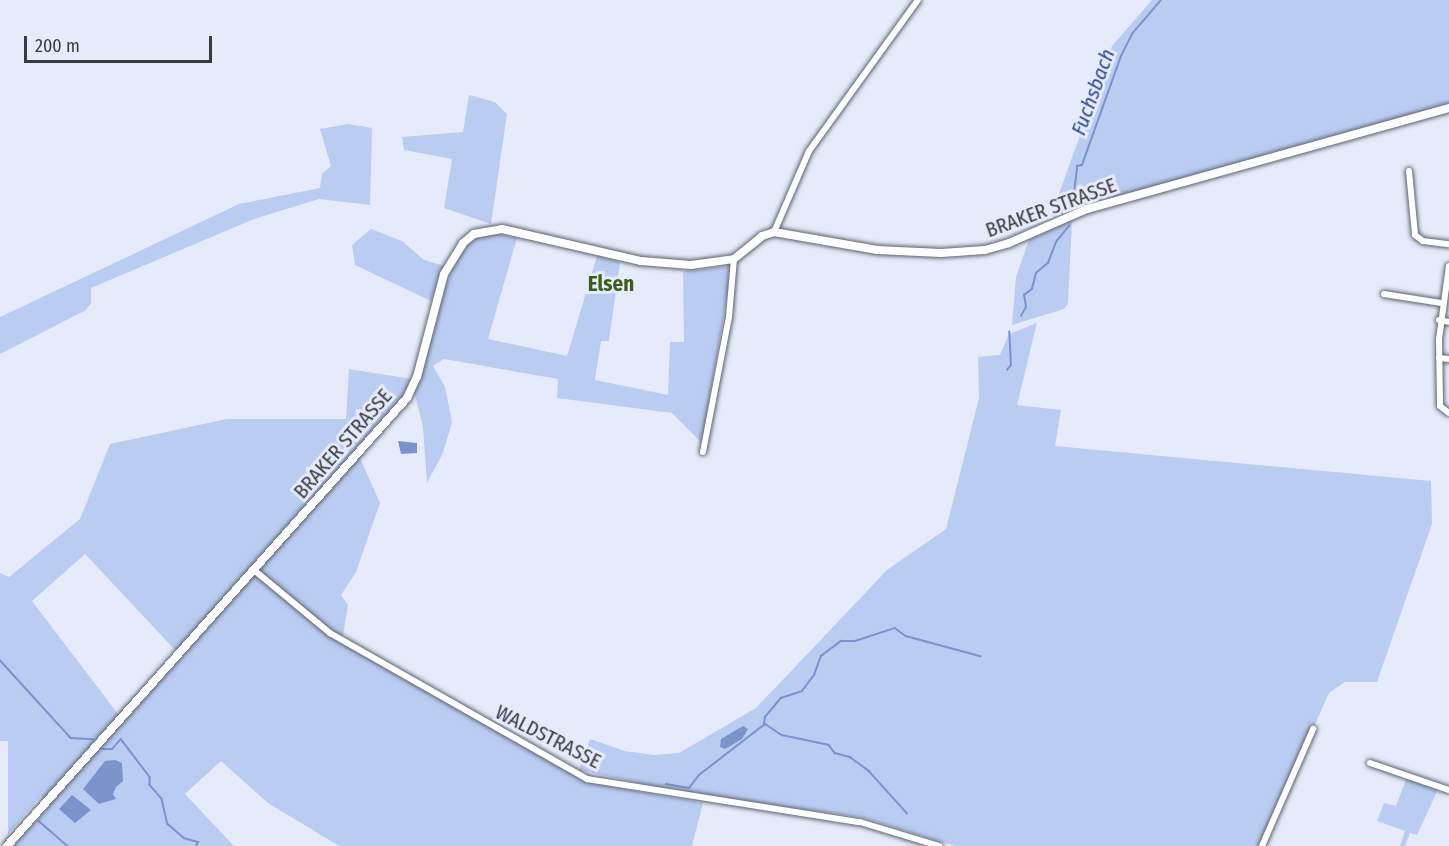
<!DOCTYPE html>
<html>
<head>
<meta charset="utf-8">
<style>
	body { margin:0 }
	#map { position:relative; width:1449px; height:846px; overflow:hidden; background:#e5ebfa; font-family:"Fira Sans Condensed",sans-serif }
	div>[style] { position:absolute }
	[style*='--x'] { left:calc(var(--x)*1px); top:calc(var(--y)*1px); width:calc(var(--w)*1px); rotate:calc(var(--a)*1deg) }
	.green>* { inset:0; background:#bbccf3 }
	.water>* { inset:0; background:#7b92cb }
	.stream>* { height:1.5px; margin:-0.75px; padding:0 0.75px; transform-origin:0.75px; border-radius:0.75px; background:#7b92cb }
	.roads { filter:drop-shadow(0 0 2px #5c626e) drop-shadow(0 0 2px #5c626e) }
	.minor>* { height:6px; margin:-3px; padding:0 3px; transform-origin:3px; border-radius:3px; background:#fff }
	.secondary>* { height:8px; margin:-4px; padding:0 4px; transform-origin:4px; border-radius:4px; background:#fff }
	span { translate:-50% -50%; white-space:nowrap; text-align:center; line-height:1.15; -webkit-text-stroke:6px #e5ebfa; paint-order:stroke }
	.street-label { font-size:20px; color:#373a3f }
	.water-label { font-size:21px; color:#324b91; font-style:italic }
	.neighbourhood-label { font-size:21px; color:#3b5c1b; font-weight:700 }
	.scale { position:absolute; left:24px; top:36px; width:188px; height:27px; box-sizing:border-box; border:3px solid #373a3f; border-top:0; padding-left:8px; font-size:18px; line-height:21px; white-space:nowrap; color:#373a3f; -webkit-text-stroke:4px #e5ebfa; paint-order:stroke }
</style>
</head>
<body>
<div id="map">
	<div class="green">
		<div style="clip-path:polygon(1152px 0,1449px 0,1449px 105px,1051px 216px,1112px 46px)"></div>
		<div style="clip-path:polygon(469px 95px,495px 102px,507px 114px,491px 224px,444px 208px,452px 159px,404px 150px,402px 137px,463px 132px)"></div>
		<div style="clip-path:polygon(348px 124px,372px 128px,370px 205px,319px 199px,254px 219px,91px 288px,91px 303px,86px 310px,0 354px,0 317px,239px 204px,320px 188px,322px 174px,331px 166px,320px 129px)"></div>
		<div style="clip-path:polygon(1072px 220px,1068px 303px,1064px 309px,1012px 325px,1016px 277px,1029px 240px)"></div>
		<div style="clip-path:polygon(371px 229px,402px 241px,424px 260px,445px 266px,431px 301px,355px 265px,352px 245px)"></div>
		<div style="clip-path:polygon(evenodd,493px 233px,517px 238px,488px 339px,567px 356px,597px 256px,620px 262px,609px 341px,601px 341px,595px 380px,668px 395px,670px 342px,684px 342px,683px 271px,732px 266px,702px 443px,672px 413px,557px 398px,558px 379px,444px 359px,433px 366px,445px 387px,452px 422px,443px 453px,427px 483px,423px 427px,414px 391px,360px 458px,380px 503px,356px 572px,341px 595px,348px 605px,342px 642px,590px 783px,703px 803px,692px 846px,339px 846px,268px 803px,221px 761px,185px 794px,234px 846px,14px 846px,50px 805px,41px 796px,8px 834px,8px 741px,0 741px,0 573px,9px 577px,80px 519px,110px 444px,227px 419px,346px 419px,349px 369px,412px 379px,454px 263px,472px 239px,493px 233px,85px 554px,176px 651px,118px 714px,32px 601px,85px 554px)"></div>
		<div style="clip-path:polygon(1037px 323px,1017px 405px,1061px 410px,1055px 446px,1431px 481px,1432px 524px,1377px 682px,1345px 682px,1329px 693px,1260px 846px,955px 846px,861px 817px,691px 794px,579px 770px,590px 739px,625px 751px,654px 755px,679px 753px,756px 708px,887px 570px,946px 529px,979px 398px,978px 357px,1000px 355px,1009px 334px)"></div>
		<div style="clip-path:polygon(1408px 774px,1440px 785px,1417px 835px,1410px 833px,1405px 846px,1400px 846px,1405px 831px,1377px 821px,1384px 803px,1396px 806px)"></div>
	</div>
	<div class="water">
		<div style="clip-path:polygon(398px 441px,417px 443px,417px 453px,401px 454px)"></div>
		<div style="clip-path:polygon(743px 726px,748px 729px,742px 739px,725px 749px,720px 747px,721px 739px)"></div>
		<div style="clip-path:polygon(115px 760px,122px 763px,123px 781px,116px 787px,113px 794px,116px 799px,99px 804px,83px 789px,105px 761px)"></div>
		<div style="clip-path:polygon(72px 795px,91px 810px,75px 823px,59px 809px)"></div>
	</div>
	<div class="stream">
		<div style="--x:1073;--y:201;--w:35;--a:-83"></div>
		<div style="--x:1077;--y:166;--w:5;--a:-11"></div>
		<div style="--x:1082;--y:165;--w:116;--a:-70.3"></div>
		<div style="--x:1121;--y:56;--w:25;--a:-63"></div>
		<div style="--x:1132;--y:34;--w:45;--a:-49.5"></div>
		<div style="--x:1021;--y:316;--w:10;--a:-61"></div>
		<div style="--x:1026;--y:307;--w:12;--a:-99"></div>
		<div style="--x:1024;--y:295;--w:10;--a:-37"></div>
		<div style="--x:1032;--y:289;--w:16;--a:-76"></div>
		<div style="--x:1036;--y:273;--w:16;--a:-40"></div>
		<div style="--x:1048;--y:263;--w:22;--a:-69"></div>
		<div style="--x:1056;--y:242;--w:21;--a:-51"></div>
		<div style="--x:1007;--y:370;--w:6;--a:-51"></div>
		<div style="--x:1011;--y:365;--w:33;--a:-93"></div>
		<div style="--x:0;--y:660;--w:105;--a:47.7"></div>
		<div style="--x:71;--y:738;--w:22;--a:3"></div>
		<div style="--x:764;--y:723;--w:22;--a:34"></div>
		<div style="--x:782;--y:735;--w:48;--a:12"></div>
		<div style="--x:829;--y:745;--w:10;--a:53"></div>
		<div style="--x:835;--y:753;--w:16;--a:15"></div>
		<div style="--x:850;--y:757;--w:24;--a:36"></div>
		<div style="--x:869;--y:771;--w:57;--a:47.9"></div>
		<div style="--x:102;--y:749;--w:10;--a:0"></div>
		<div style="--x:112;--y:749;--w:13;--a:-48"></div>
		<div style="--x:121;--y:739;--w:48;--a:52.7"></div>
		<div style="--x:150;--y:777;--w:8;--a:90"></div>
		<div style="--x:150;--y:785;--w:18;--a:49"></div>
		<div style="--x:162;--y:799;--w:26;--a:77"></div>
		<div style="--x:168;--y:824;--w:21;--a:41"></div>
		<div style="--x:184;--y:838;--w:15;--a:16"></div>
		<div style="--x:198;--y:842;--w:4;--a:104"></div>
		<div style="--x:666;--y:784;--w:23;--a:10"></div>
		<div style="--x:689;--y:788;--w:16;--a:-52"></div>
		<div style="--x:699;--y:775;--w:82;--a:-37.6"></div>
		<div style="--x:764;--y:725;--w:8;--a:-83"></div>
		<div style="--x:765;--y:717;--w:25;--a:-50"></div>
		<div style="--x:781;--y:698;--w:22;--a:-18"></div>
		<div style="--x:802;--y:691;--w:20;--a:-53"></div>
		<div style="--x:814;--y:675;--w:20;--a:-70"></div>
		<div style="--x:821;--y:656;--w:25;--a:-37"></div>
		<div style="--x:841;--y:641;--w:14;--a:0"></div>
		<div style="--x:855;--y:641;--w:42;--a:-18"></div>
		<div style="--x:895;--y:628;--w:14;--a:36"></div>
		<div style="--x:906;--y:636;--w:77;--a:15.1"></div>
		<div style="--x:39;--y:821;--w:38;--a:41"></div>
	</div>
	<div class="roads">
		<div class="minor">
			<div style="--x:1409;--y:171;--w:64;--a:84.6"></div>
			<div style="--x:1415;--y:235;--w:10;--a:37"></div>
			<div style="--x:1423;--y:241;--w:26;--a:7"></div>
			<div style="--x:774;--y:232;--w:88;--a:-66.6"></div>
			<div style="--x:809;--y:151;--w:186;--a:-54.2"></div>
			<div style="--x:1449;--y:266;--w:74;--a:97.8"></div>
			<div style="--x:1439;--y:339;--w:67;--a:89.1"></div>
			<div style="--x:1440;--y:406;--w:11;--a:38"></div>
			<div style="--x:1384;--y:294;--w:58;--a:9"></div>
			<div style="--x:1439;--y:320;--w:10;--a:11"></div>
			<div style="--x:1439;--y:358;--w:10;--a:6"></div>
			<div style="--x:703;--y:452;--w:137;--a:-79.1"></div>
			<div style="--x:729;--y:317;--w:58;--a:-85.1"></div>
			<div style="--x:254;--y:570;--w:99;--a:39.7"></div>
			<div style="--x:330;--y:633;--w:296;--a:29.6"></div>
			<div style="--x:587;--y:779;--w:276;--a:9"></div>
			<div style="--x:860;--y:822;--w:83;--a:16.9"></div>
			<div style="--x:1370;--y:763;--w:83;--a:18.9"></div>
			<div style="--x:1262;--y:846;--w:128;--a:-66.4"></div>
		</div>
		<div class="secondary">
			<div style="--x:7;--y:846;--w:601;--a:-48.24"></div>
			<div style="--x:407;--y:398;--w:23;--a:-65"></div>
			<div style="--x:417;--y:377;--w:106;--a:-75.3"></div>
			<div style="--x:444;--y:274;--w:36;--a:-58"></div>
			<div style="--x:463;--y:243;--w:14;--a:-39"></div>
			<div style="--x:474;--y:234;--w:28;--a:-10"></div>
			<div style="--x:502;--y:229;--w:143;--a:13"></div>
			<div style="--x:641;--y:261;--w:50;--a:4.6"></div>
			<div style="--x:691;--y:265;--w:43;--a:-7.9"></div>
			<div style="--x:734;--y:259;--w:36;--a:-39"></div>
			<div style="--x:762;--y:236;--w:13;--a:-18"></div>
			<div style="--x:774;--y:232;--w:105;--a:9.9"></div>
			<div style="--x:877;--y:250;--w:64;--a:2.7"></div>
			<div style="--x:941;--y:253;--w:44;--a:-3.9"></div>
			<div style="--x:985;--y:250;--w:25;--a:-16"></div>
			<div style="--x:1009;--y:243;--w:85;--a:-23.6"></div>
			<div style="--x:1087;--y:209;--w:376;--a:-15.6"></div>
		</div>
	</div>
	<div class="street-label">
		<span style="left:1051px;top:208px;rotate:-20deg">BRAKER STRASSE</span>
		<span style="left:343px;top:444px;rotate:-49deg">BRAKER STRASSE</span>
		<span style="left:548px;top:737px;rotate:27deg">WALDSTRASSE</span>
	</div>
	<div class="water-label">
		<span style="left:1093px;top:92px;rotate:-70deg">Fuchsbach</span>
	</div>
	<div class="neighbourhood-label">
		<span style="left:611px;top:284px">Elsen</span>
	</div>
	<div class="scale">200 m</div>
</div>
</body>
</html>
